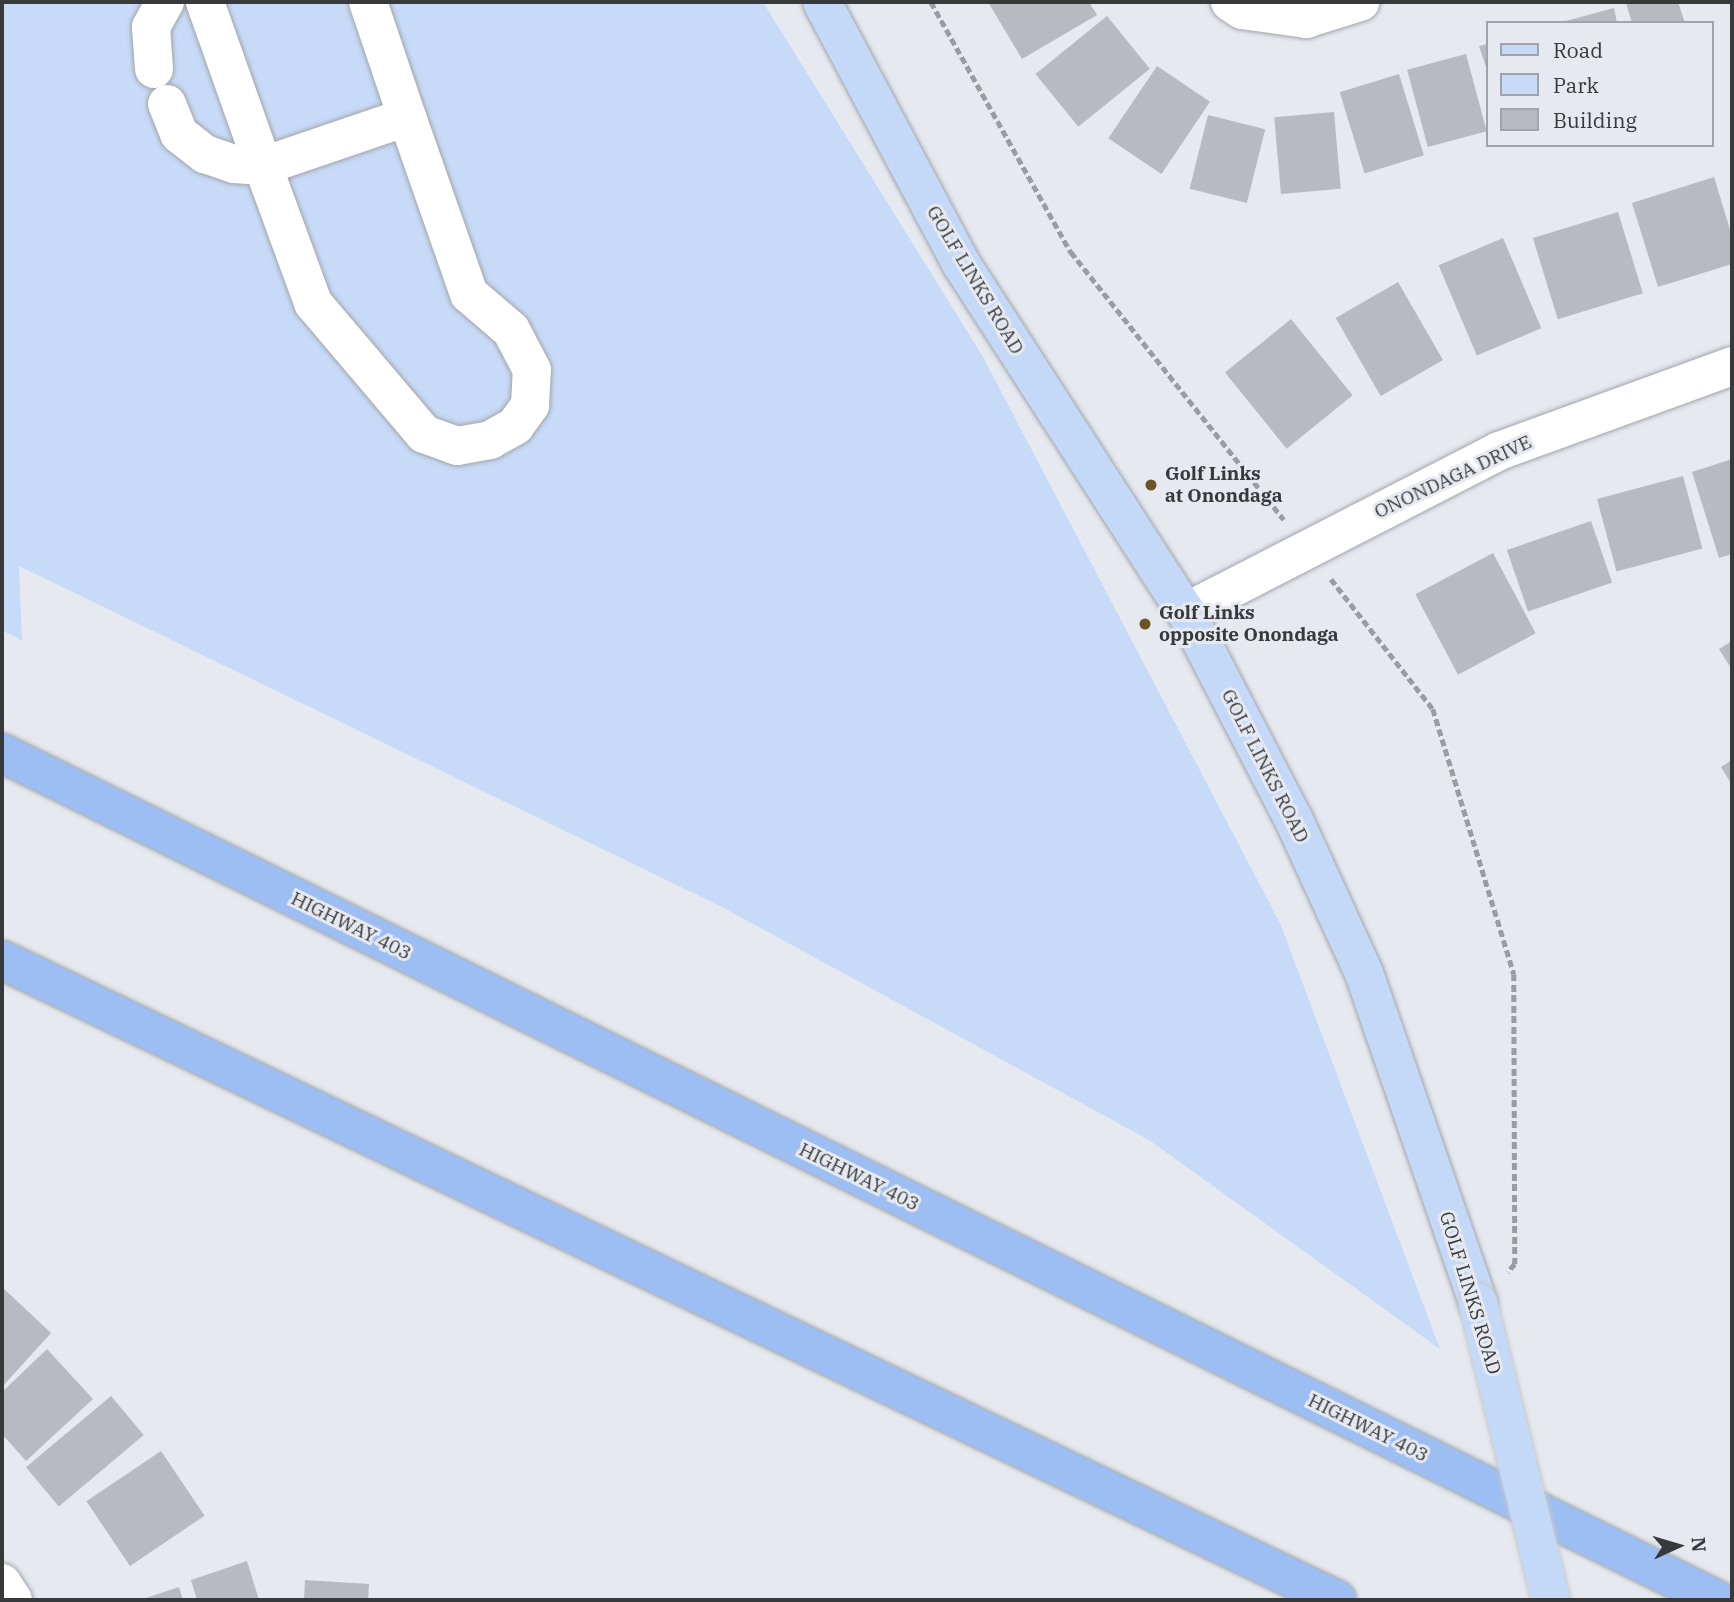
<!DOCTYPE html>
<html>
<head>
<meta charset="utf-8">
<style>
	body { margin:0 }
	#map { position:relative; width:1734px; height:1602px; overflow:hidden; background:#e6eaf0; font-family:"IBM Plex Serif",serif }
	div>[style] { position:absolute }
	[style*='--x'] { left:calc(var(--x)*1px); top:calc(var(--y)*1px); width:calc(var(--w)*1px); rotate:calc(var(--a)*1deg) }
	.green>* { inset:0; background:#c7daf7 }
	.building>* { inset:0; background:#b7bac0; transform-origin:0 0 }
	.path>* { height:4.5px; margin-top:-2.25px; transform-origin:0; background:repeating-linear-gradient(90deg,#9a9ca0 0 7px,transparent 0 10.5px) }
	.roads { filter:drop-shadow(0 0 2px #a2a5aa) drop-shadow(0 0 2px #a2a5aa) }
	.minor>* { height:38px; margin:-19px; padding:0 19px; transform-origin:19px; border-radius:19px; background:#fff }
	.major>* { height:38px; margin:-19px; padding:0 19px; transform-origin:19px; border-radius:19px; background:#c4d8f7 }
	.highway>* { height:38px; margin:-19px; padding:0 19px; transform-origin:19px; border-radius:19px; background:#9cbef2 }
	.bridges { filter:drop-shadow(0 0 2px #c7c8c8) drop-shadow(0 0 2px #c7c8c8) }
	.major-bridge>* { height:38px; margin:-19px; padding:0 19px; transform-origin:19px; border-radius:19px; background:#c4d8f7 }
	.dots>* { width:19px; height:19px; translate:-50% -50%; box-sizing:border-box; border:4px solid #e6eaf0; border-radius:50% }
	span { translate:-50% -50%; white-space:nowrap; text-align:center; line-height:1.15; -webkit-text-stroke:6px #e6eaf0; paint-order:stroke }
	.street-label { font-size:19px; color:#38393b }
	.poi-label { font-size:19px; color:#38393b; font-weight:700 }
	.left { translate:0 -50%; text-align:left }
	.frame { position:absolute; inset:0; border:4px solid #38393b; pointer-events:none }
	.legend { position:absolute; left:1486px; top:21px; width:228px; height:126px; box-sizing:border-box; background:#e6eaf0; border:2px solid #a0a3a8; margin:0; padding:9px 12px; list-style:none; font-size:21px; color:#38393b }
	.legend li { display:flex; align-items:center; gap:14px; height:35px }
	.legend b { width:35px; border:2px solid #a0a3a8 }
	.north { position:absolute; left:1643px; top:1511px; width:70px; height:70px; -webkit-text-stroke:5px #e6eaf0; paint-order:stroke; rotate:86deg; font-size:19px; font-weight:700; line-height:28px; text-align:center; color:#38393b }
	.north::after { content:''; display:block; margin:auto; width:24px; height:32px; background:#38393b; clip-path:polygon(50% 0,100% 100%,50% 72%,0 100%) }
</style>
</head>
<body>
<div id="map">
	<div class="green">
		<div style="clip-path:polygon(2px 2px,763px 2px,983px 357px,1280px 923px,1440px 1349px,1149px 1140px,722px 907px,19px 566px,22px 641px,2px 630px)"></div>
	</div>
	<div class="building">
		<div style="clip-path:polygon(988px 2px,1089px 2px,1097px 15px,1022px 59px)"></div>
		<div style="clip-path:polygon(1630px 2px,1678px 2px,1685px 23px,1632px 23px,1626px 3px)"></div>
		<div style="clip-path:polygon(1614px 8px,1617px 23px,1562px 23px,1562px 22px)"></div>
		<div style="left:1107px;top:16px;width:68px;height:92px;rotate:51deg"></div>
		<div style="clip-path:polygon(1487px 44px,1487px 70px,1479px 46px)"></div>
		<div style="left:1466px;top:54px;width:80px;height:61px;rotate:75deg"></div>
		<div style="left:1157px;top:66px;width:64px;height:87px;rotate:34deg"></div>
		<div style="left:1399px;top:74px;width:85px;height:62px;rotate:73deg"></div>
		<div style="left:1334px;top:112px;width:77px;height:60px;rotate:85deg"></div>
		<div style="left:1208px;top:115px;width:59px;height:76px;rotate:14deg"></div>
		<div style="clip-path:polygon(1714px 177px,1732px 236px,1732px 264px,1658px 287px,1632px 203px)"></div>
		<div style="left:1618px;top:212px;width:85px;height:89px;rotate:73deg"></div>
		<div style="left:1503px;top:238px;width:98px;height:70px;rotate:67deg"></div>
		<div style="left:1398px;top:282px;width:90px;height:72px;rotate:60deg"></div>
		<div style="left:1291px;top:319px;width:98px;height:85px;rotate:51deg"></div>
		<div style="clip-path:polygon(1732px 459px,1732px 554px,1719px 558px,1692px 472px)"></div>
		<div style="left:1683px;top:476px;width:75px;height:89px;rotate:75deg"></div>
		<div style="left:1591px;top:521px;width:65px;height:89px;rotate:71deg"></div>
		<div style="left:1493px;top:553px;width:91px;height:88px;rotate:62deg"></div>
		<div style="clip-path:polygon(1732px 641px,1732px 670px,1719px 649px)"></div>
		<div style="clip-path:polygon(1732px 760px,1732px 785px,1721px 767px)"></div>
		<div style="clip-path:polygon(2px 1287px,51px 1333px,2px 1387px)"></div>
		<div style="clip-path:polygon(47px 1349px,93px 1399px,26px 1461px,2px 1434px,2px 1392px)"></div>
		<div style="left:111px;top:1396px;width:51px;height:111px;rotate:50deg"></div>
		<div style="left:161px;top:1451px;width:78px;height:90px;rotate:56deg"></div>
		<div style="clip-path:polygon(247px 1561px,259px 1600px,197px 1600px,191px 1580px)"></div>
		<div style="clip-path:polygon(305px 1580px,369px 1584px,368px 1600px,304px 1600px)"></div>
		<div style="clip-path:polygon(179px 1587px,183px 1600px,140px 1600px)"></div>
	</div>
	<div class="path">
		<div style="--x:931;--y:2;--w:287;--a:60.8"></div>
		<div style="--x:1071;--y:252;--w:342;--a:51.5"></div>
		<div style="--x:1331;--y:579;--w:165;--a:51.9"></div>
		<div style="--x:1433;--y:709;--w:277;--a:73"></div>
		<div style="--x:1514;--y:974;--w:290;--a:89.8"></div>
		<div style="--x:1515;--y:1264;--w:11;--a:131"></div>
	</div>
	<div class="roads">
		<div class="minor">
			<div style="--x:205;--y:2;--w:174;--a:70.5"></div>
			<div style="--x:263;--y:166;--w:152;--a:-18.8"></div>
			<div style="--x:407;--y:117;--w:121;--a:-108.7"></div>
			<div style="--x:1230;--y:2;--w:14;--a:34"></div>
			<div style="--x:1242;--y:10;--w:65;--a:8"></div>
			<div style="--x:1306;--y:19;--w:57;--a:-17.5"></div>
			<div style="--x:154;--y:69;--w:42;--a:-94.1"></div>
			<div style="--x:151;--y:27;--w:29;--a:-61"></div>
			<div style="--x:167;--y:104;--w:32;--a:68"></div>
			<div style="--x:179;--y:134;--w:33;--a:38"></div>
			<div style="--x:205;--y:154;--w:31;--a:19"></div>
			<div style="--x:234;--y:164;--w:29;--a:4"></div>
			<div style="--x:263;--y:166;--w:146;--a:69.9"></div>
			<div style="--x:313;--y:303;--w:172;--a:49.7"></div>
			<div style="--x:424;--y:434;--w:35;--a:20"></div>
			<div style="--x:457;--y:446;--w:34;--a:-10"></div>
			<div style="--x:490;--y:440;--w:29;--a:-29"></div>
			<div style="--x:515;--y:426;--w:26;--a:-54"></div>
			<div style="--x:530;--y:405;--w:35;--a:-87"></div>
			<div style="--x:532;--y:370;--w:45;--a:-117.7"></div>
			<div style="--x:511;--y:330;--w:55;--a:-139.4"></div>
			<div style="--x:469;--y:294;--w:188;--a:-109.3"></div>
			<div style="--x:1186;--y:612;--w:352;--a:-27.2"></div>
			<div style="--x:1499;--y:451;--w:248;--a:-20"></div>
			<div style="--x:2;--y:1583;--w:20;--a:57"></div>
		</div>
		<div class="major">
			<div style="--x:822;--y:2;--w:298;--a:62"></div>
			<div style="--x:962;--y:265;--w:413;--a:57.2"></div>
			<div style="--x:1186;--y:612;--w:232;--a:62.6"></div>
			<div style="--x:1293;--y:818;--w:170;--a:65.4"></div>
			<div style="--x:1364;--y:973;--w:349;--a:70.9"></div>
		</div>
		<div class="highway">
			<div style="--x:2;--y:753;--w:1913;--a:26.28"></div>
			<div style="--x:2;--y:960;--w:1480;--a:25.61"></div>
		</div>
	</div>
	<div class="bridges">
		<div class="major-bridge">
			<div style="--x:1478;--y:1303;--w:306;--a:76.2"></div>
		</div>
	</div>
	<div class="dots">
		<div style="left:1151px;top:485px;background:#6d5224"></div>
		<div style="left:1145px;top:624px;background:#6d5224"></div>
	</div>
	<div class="street-label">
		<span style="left:975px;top:280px;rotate:59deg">GOLF LINKS ROAD</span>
		<span style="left:1453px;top:477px;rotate:-25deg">ONONDAGA DRIVE</span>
		<span style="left:1265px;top:766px;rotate:63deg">GOLF LINKS ROAD</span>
		<span style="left:351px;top:926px;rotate:26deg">HIGHWAY 403</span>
		<span style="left:859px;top:1177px;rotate:26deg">HIGHWAY 403</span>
		<span style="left:1470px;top:1293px;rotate:73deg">GOLF LINKS ROAD</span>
		<span style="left:1368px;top:1428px;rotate:26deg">HIGHWAY 403</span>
	</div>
	<div class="poi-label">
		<span class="left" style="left:1165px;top:485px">Golf Links<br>at Onondaga</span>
		<span class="left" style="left:1159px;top:624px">Golf Links<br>opposite Onondaga</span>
	</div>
	<div class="frame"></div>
	<ul class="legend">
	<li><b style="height:9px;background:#c4d8f7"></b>Road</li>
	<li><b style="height:19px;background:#c7daf7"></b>Park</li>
	<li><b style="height:19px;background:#b7bac0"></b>Building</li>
	</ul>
	<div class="north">N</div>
</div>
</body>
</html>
